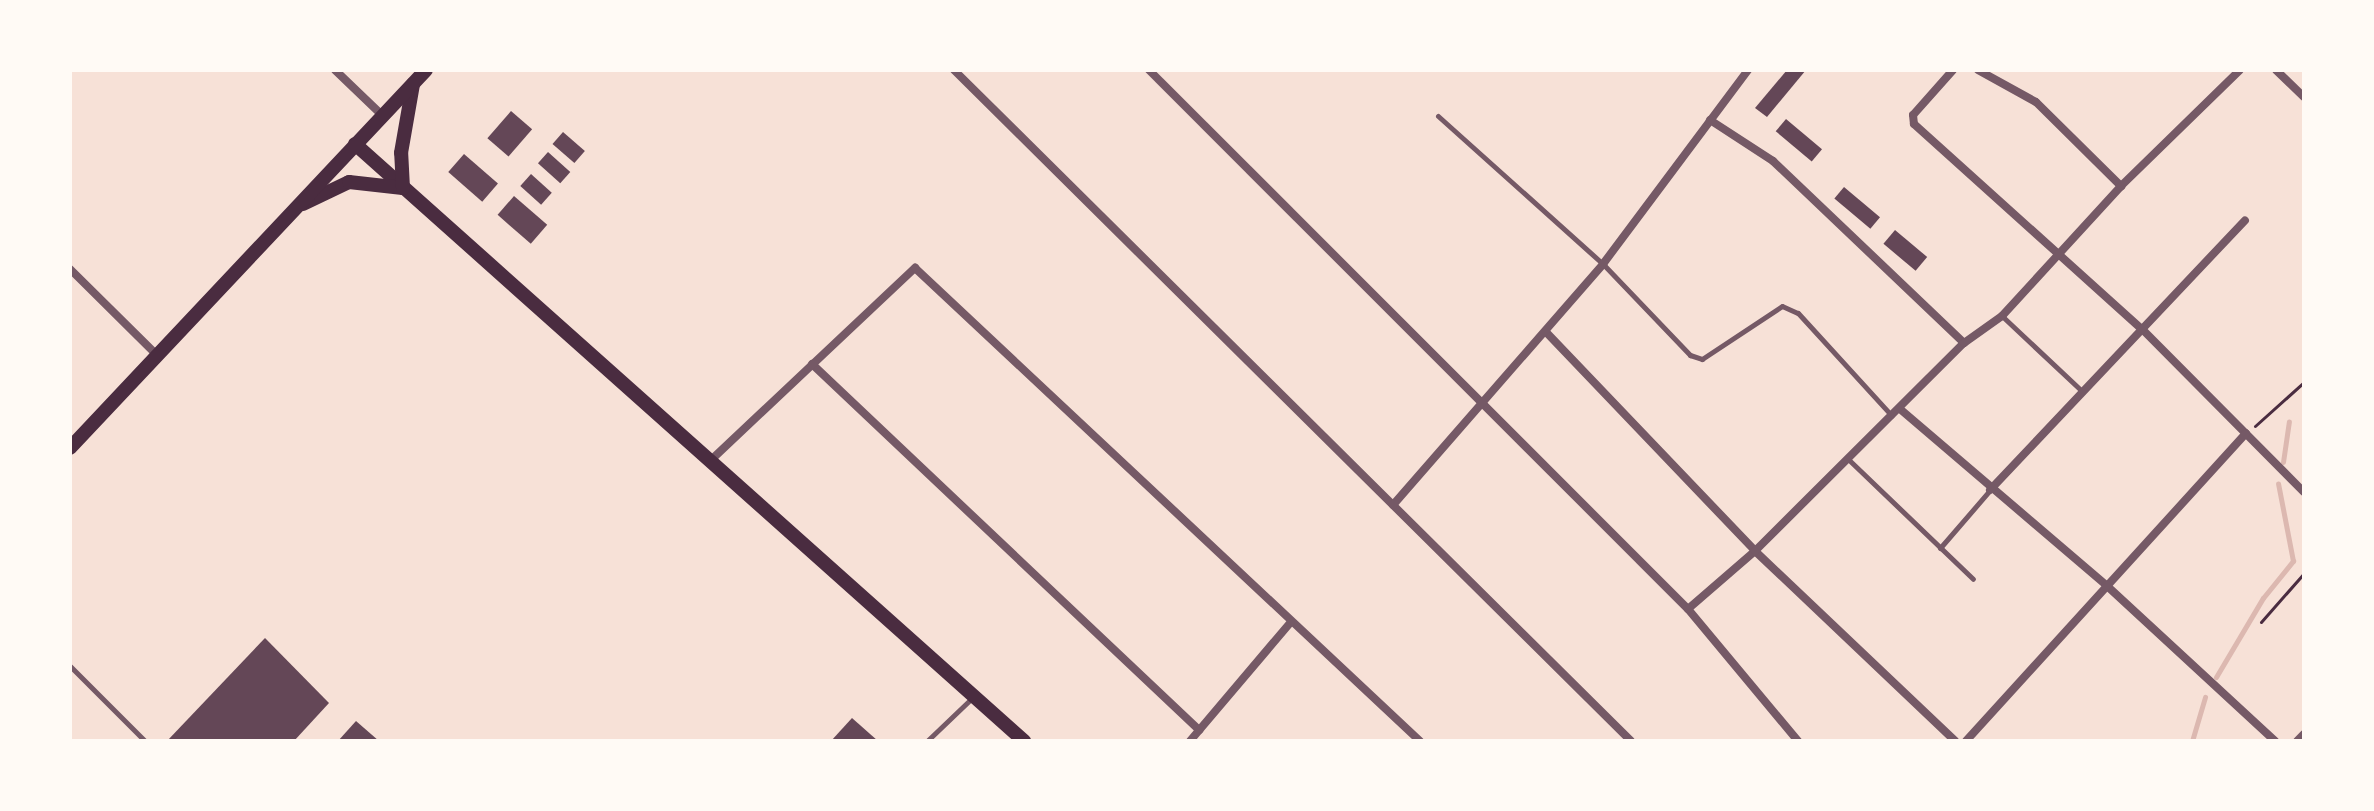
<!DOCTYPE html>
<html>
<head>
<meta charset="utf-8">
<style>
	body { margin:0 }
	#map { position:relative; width:2374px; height:811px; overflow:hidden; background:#f7e1d7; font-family:"Nunito Sans",sans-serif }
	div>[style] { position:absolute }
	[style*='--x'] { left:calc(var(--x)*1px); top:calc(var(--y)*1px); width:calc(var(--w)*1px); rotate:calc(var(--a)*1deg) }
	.stream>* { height:5px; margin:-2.5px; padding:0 2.5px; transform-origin:2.5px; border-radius:2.5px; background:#dcb8b0 }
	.building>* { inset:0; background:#644757; transform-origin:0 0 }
	.path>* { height:3px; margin:-1.5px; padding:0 1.5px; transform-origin:1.5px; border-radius:1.5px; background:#4a2c40 }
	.service>* { height:5px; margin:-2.5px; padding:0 2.5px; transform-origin:2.5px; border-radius:2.5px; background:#755966 }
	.minor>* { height:8px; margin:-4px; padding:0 4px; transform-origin:4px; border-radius:4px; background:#755966 }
	.secondary>* { height:14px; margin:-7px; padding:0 7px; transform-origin:7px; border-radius:7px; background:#4a2c40 }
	span { translate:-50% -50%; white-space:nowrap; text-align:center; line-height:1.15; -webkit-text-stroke:6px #fffaf5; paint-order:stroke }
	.frame { position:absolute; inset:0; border:72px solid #fffaf5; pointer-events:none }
</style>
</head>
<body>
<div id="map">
	<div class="stream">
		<div style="--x:2283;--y:462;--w:41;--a:-81.7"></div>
		<div style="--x:2216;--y:677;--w:92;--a:-59.3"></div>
		<div style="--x:2263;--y:598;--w:48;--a:-51"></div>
		<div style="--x:2293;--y:561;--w:79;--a:-100.9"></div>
		<div style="--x:2192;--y:741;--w:46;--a:-73.5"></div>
	</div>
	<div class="building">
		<div style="clip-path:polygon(1787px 70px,1806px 70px,1767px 117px,1755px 108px)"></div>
		<div style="left:511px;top:111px;width:28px;height:36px;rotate:41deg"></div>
		<div style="left:1786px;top:119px;width:47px;height:16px;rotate:40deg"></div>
		<div style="left:563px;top:132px;width:29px;height:16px;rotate:41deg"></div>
		<div style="left:548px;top:152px;width:30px;height:15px;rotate:42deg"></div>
		<div style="left:464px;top:154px;width:45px;height:24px;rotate:41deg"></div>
		<div style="left:531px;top:174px;width:28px;height:16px;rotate:42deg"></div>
		<div style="left:1844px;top:187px;width:47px;height:15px;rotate:40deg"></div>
		<div style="left:514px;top:196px;width:44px;height:25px;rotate:41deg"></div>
		<div style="left:1895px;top:230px;width:42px;height:18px;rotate:40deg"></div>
		<div style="clip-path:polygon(265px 638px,329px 703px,294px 741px,167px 741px)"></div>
		<div style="clip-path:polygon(852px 718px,878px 741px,831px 741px)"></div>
		<div style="clip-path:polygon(356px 721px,379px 741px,338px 741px)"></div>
	</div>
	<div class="path">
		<div style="--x:2255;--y:426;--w:66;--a:-41.9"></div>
		<div style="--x:2261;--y:622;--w:65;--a:-48.7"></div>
	</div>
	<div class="service">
		<div style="--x:1438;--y:116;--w:222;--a:41.9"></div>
		<div style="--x:1603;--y:264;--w:126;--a:46.3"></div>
		<div style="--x:1690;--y:355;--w:13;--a:18"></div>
		<div style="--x:1702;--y:359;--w:96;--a:-33.5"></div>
		<div style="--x:1782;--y:306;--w:17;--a:24"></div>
		<div style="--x:1798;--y:313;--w:139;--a:47.6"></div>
		<div style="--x:2002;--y:316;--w:111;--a:43.2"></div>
		<div style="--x:1848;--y:459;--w:173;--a:43.8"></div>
		<div style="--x:1940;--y:548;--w:77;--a:-49.2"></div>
		<div style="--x:70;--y:666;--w:106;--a:45"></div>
		<div style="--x:927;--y:741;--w:64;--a:-43.7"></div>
	</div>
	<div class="minor">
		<div style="--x:335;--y:70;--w:65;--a:43.8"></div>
		<div style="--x:954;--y:70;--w:953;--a:44.74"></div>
		<div style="--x:1149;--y:70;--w:762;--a:45"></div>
		<div style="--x:1688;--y:609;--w:172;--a:50.2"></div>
		<div style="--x:1953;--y:70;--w:60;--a:131.6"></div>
		<div style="--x:1913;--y:115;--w:9;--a:84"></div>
		<div style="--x:1914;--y:124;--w:307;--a:42"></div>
		<div style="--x:2142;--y:329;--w:230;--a:45.2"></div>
		<div style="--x:1978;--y:70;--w:66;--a:28.9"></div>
		<div style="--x:2036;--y:102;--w:120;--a:44.7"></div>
		<div style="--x:2276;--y:70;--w:39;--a:44"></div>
		<div style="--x:1710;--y:120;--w:75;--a:33.1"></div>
		<div style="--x:1773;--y:161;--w:264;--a:43.6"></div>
		<div style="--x:70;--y:269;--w:122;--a:44.7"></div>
		<div style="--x:1546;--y:332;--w:303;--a:46.3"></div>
		<div style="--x:1755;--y:551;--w:276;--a:43.5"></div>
		<div style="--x:812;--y:364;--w:533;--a:43.4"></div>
		<div style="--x:1900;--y:409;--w:271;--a:40.5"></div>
		<div style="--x:2106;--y:585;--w:230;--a:42.7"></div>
		<div style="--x:710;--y:461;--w:282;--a:-43.3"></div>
		<div style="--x:915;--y:268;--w:692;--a:43.13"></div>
		<div style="--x:1990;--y:490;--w:371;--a:-46.6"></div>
		<div style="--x:1393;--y:505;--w:320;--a:-48.9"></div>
		<div style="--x:1603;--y:264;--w:242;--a:-53.2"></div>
		<div style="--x:1688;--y:609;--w:89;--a:-40.9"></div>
		<div style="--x:1755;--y:551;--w:295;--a:-44.9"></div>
		<div style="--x:1964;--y:343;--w:47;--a:-35.4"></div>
		<div style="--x:2002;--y:316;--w:176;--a:-47.5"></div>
		<div style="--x:2121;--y:186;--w:166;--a:-44.3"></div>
		<div style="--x:1190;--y:741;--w:155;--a:-49.7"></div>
		<div style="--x:1966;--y:741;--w:416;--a:-47.7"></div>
		<div style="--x:2297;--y:741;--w:10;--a:-45"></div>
	</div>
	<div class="secondary">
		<div style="--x:355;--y:144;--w:897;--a:41.74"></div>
		<div style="--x:303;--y:204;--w:51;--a:-25.6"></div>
		<div style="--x:349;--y:182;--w:54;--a:6.3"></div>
		<div style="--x:403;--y:188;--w:35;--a:-93"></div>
		<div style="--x:401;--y:153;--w:70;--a:-80.1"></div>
		<div style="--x:70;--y:448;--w:519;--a:-46.72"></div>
	</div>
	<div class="frame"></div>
</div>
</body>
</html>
